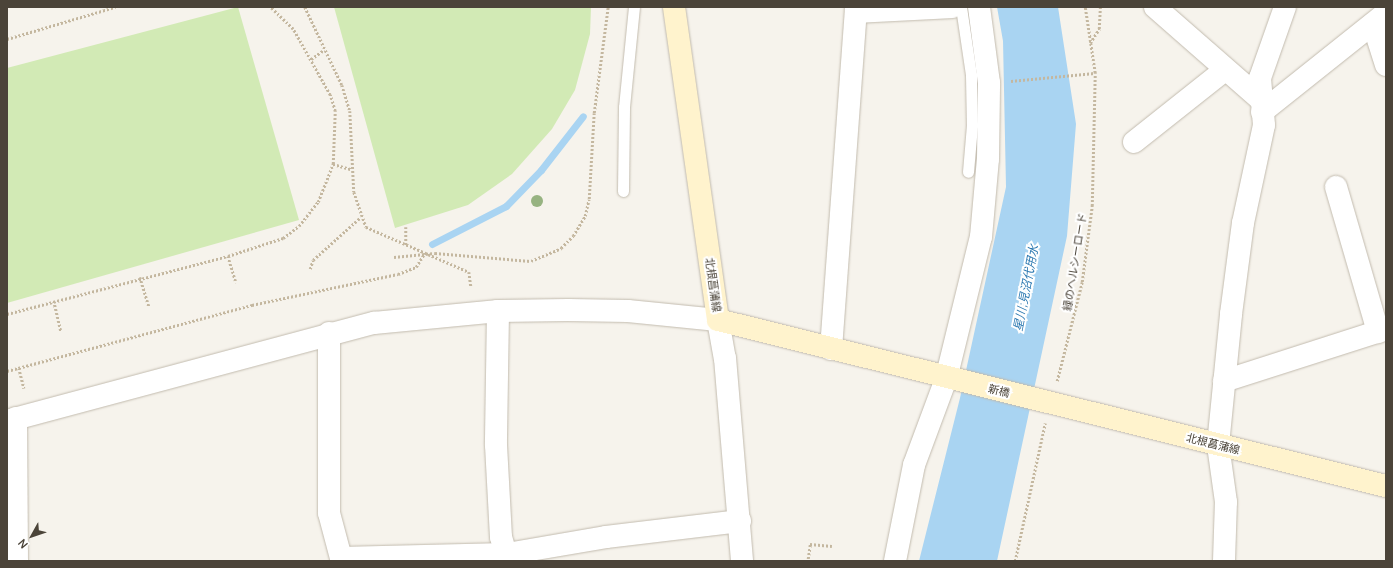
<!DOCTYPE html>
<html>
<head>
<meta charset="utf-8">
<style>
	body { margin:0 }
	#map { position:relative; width:1393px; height:568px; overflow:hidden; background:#f6f3ec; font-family:Manrope,"Noto Sans JP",sans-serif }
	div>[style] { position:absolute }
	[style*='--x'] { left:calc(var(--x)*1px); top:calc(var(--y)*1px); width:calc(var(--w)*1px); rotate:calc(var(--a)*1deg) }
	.green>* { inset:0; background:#d2eab5 }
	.water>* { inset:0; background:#a9d4f2 }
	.stream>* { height:7px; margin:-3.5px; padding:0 3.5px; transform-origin:3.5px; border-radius:3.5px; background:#a9d4f2 }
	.path>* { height:2.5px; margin-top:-1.25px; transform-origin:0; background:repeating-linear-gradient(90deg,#c4b79f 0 2px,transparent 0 4px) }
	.roads { filter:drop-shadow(0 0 1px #c2bbae) drop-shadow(0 0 1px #c2bbae) }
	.service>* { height:11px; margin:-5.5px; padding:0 5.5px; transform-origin:5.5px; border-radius:5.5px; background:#fff }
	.minor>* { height:22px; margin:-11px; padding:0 11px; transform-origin:11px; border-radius:11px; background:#fff }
	.tertiary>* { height:22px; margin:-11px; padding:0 11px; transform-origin:11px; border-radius:11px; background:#fff }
	.secondary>* { height:22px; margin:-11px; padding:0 11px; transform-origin:11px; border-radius:11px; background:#fff3cd }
	.trees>* { width:12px; height:12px; margin:-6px; border-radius:50%; background:#97b381 }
	span { translate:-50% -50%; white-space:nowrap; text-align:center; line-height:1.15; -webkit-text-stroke:4px #fff; paint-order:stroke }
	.street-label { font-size:11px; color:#4b4439 }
	.water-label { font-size:12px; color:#2e7ab2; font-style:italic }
	.frame { position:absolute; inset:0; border:8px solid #4b4439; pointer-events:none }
	.north { position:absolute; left:12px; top:516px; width:40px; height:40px; -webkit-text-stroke:3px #fff; paint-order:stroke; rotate:230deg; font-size:11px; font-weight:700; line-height:16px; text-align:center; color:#4b4439 }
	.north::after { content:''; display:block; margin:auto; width:14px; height:18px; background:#4b4439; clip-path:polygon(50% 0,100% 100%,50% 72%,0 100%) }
</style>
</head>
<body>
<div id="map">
	<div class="green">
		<div style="clip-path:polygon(238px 7px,299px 220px,7px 303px,7px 68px)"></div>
		<div style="clip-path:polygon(334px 7px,591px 7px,590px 34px,575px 90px,552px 129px,512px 174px,468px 205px,395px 228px)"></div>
	</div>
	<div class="water">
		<div style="clip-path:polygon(997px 7px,1058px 7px,1076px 124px,1067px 236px,997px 561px,919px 561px,960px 398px,1006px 187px,1003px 41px)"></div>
	</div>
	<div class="stream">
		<div style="--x:432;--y:244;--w:83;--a:-27.2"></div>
		<div style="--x:506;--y:206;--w:50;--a:-45.8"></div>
		<div style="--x:541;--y:170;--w:68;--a:-52.1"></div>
	</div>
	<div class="path">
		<div style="--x:305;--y:7;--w:86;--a:64.6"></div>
		<div style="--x:342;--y:85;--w:27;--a:73"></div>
		<div style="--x:350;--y:111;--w:81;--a:87.2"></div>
		<div style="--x:354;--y:192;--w:37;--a:71"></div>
		<div style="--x:366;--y:227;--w:112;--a:23.6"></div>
		<div style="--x:469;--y:272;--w:14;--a:82"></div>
		<div style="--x:7;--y:39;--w:113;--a:-16.5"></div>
		<div style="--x:1090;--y:43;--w:17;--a:-57"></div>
		<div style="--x:1099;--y:29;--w:22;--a:-87"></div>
		<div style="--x:311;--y:59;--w:16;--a:-35"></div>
		<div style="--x:1011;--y:81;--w:84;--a:-5.4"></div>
		<div style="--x:333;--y:164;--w:19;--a:16"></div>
		<div style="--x:406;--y:227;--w:18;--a:90"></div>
		<div style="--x:228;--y:256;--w:58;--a:-18.1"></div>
		<div style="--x:283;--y:238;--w:20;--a:-37"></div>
		<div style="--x:299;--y:226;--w:31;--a:-52"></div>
		<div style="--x:318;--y:202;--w:41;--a:-68.5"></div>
		<div style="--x:333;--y:164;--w:53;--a:-87.8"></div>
		<div style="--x:335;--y:111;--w:17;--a:-107"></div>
		<div style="--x:330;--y:95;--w:76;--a:-119.3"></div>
		<div style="--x:293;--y:29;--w:32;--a:-136"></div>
		<div style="--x:394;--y:257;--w:41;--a:-5.6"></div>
		<div style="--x:435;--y:253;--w:96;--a:4.8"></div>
		<div style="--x:531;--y:261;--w:33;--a:-23"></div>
		<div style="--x:561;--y:248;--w:17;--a:-45"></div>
		<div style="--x:573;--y:236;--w:23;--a:-59"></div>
		<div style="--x:585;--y:216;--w:17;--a:-77"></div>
		<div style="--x:589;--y:199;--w:86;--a:-86.7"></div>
		<div style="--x:594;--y:113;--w:107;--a:-82.5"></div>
		<div style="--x:310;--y:269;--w:9;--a:-72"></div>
		<div style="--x:313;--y:260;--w:64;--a:-41.9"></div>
		<div style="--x:140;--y:277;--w:31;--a:73"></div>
		<div style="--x:54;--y:301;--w:31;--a:77"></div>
		<div style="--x:7;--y:314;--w:228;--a:-14.7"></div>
		<div style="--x:228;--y:256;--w:28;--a:73"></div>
		<div style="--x:19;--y:368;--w:21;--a:76"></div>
		<div style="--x:7;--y:371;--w:254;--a:-15.1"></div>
		<div style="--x:252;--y:305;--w:149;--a:-12"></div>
		<div style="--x:398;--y:274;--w:19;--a:-21"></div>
		<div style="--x:416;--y:267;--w:15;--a:-58"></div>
		<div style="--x:1057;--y:381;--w:102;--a:-75.8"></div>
		<div style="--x:1082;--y:282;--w:77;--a:-82.5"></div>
		<div style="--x:1092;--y:206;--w:133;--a:-88.7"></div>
		<div style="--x:1095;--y:73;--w:67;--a:-98.6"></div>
		<div style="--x:808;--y:559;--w:15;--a:-82"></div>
		<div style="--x:810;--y:544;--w:22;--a:5"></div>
		<div style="--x:1015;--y:561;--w:141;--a:-77.7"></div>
	</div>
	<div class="roads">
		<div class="service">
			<div style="--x:961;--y:7;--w:69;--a:81.6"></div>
			<div style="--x:971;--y:75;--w:50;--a:88.9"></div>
			<div style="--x:972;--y:125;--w:47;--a:94.9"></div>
			<div style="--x:623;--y:191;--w:84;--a:-89.3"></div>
			<div style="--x:624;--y:107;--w:100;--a:-84.3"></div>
		</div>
		<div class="minor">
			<div style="--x:1155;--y:7;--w:138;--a:41.2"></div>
			<div style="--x:856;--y:12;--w:96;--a:-3"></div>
			<div style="--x:1373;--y:24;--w:43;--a:72.4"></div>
			<div style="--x:1262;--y:112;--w:159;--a:-38.6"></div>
			<div style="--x:1134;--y:142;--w:116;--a:-38.4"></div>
			<div style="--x:1336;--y:187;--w:151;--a:73.8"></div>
			<div style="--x:498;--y:311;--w:134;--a:90.9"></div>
			<div style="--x:496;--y:445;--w:92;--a:86.9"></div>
			<div style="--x:501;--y:537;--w:25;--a:74"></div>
			<div style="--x:718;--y:320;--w:39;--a:80"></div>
			<div style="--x:725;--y:358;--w:204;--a:85.2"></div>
			<div style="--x:329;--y:333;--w:180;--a:90"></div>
			<div style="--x:329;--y:513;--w:47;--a:75.1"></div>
			<div style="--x:341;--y:558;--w:166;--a:-1.4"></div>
			<div style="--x:507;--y:554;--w:100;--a:-9.7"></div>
			<div style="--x:606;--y:537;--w:135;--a:-6.8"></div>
			<div style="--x:831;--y:349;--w:343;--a:-85.8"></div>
			<div style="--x:1224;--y:381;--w:170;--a:-17.8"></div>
			<div style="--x:16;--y:418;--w:143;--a:89.6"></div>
			<div style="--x:895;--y:561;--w:98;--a:-78.8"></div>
			<div style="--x:914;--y:465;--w:92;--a:-69.6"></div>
			<div style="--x:946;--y:379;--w:146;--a:-76.2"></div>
			<div style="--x:981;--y:237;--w:78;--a:-84.9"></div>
			<div style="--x:988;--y:159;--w:76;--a:-89.2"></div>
			<div style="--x:989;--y:83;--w:77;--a:-97.5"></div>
			<div style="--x:1224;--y:561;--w:59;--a:-88.1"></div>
			<div style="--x:1226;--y:502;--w:58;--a:-98"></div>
			<div style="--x:1218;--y:445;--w:132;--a:-84.3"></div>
			<div style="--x:1231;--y:314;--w:92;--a:-82.5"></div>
			<div style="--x:1243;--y:223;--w:100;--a:-77.9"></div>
			<div style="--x:1264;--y:125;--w:47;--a:-94.9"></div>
			<div style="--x:1260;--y:78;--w:75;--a:-70.6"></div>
		</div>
		<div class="tertiary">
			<div style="--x:7;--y:421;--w:380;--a:-15"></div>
			<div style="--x:374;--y:323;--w:125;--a:-5.5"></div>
			<div style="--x:498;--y:311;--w:70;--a:-0.8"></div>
			<div style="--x:568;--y:310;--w:60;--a:1"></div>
			<div style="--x:628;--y:311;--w:90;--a:5.7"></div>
		</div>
		<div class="secondary">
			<div style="--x:674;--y:7;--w:316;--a:82"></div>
			<div style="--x:718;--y:320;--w:688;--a:13.96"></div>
		</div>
	</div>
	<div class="trees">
		<div style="left:537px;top:201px"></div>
	</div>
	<div class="street-label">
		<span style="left:1075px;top:262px;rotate:-81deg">緑のヘルシーロード</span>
		<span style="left:713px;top:285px;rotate:82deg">北根菖蒲線</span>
		<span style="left:999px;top:391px;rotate:14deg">新橋</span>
		<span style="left:1213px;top:444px;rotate:14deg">北根菖蒲線</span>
	</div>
	<div class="water-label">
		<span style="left:1026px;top:288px;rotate:-79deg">星川;見沼代用水</span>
	</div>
	<div class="frame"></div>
	<div class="north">N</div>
</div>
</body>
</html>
